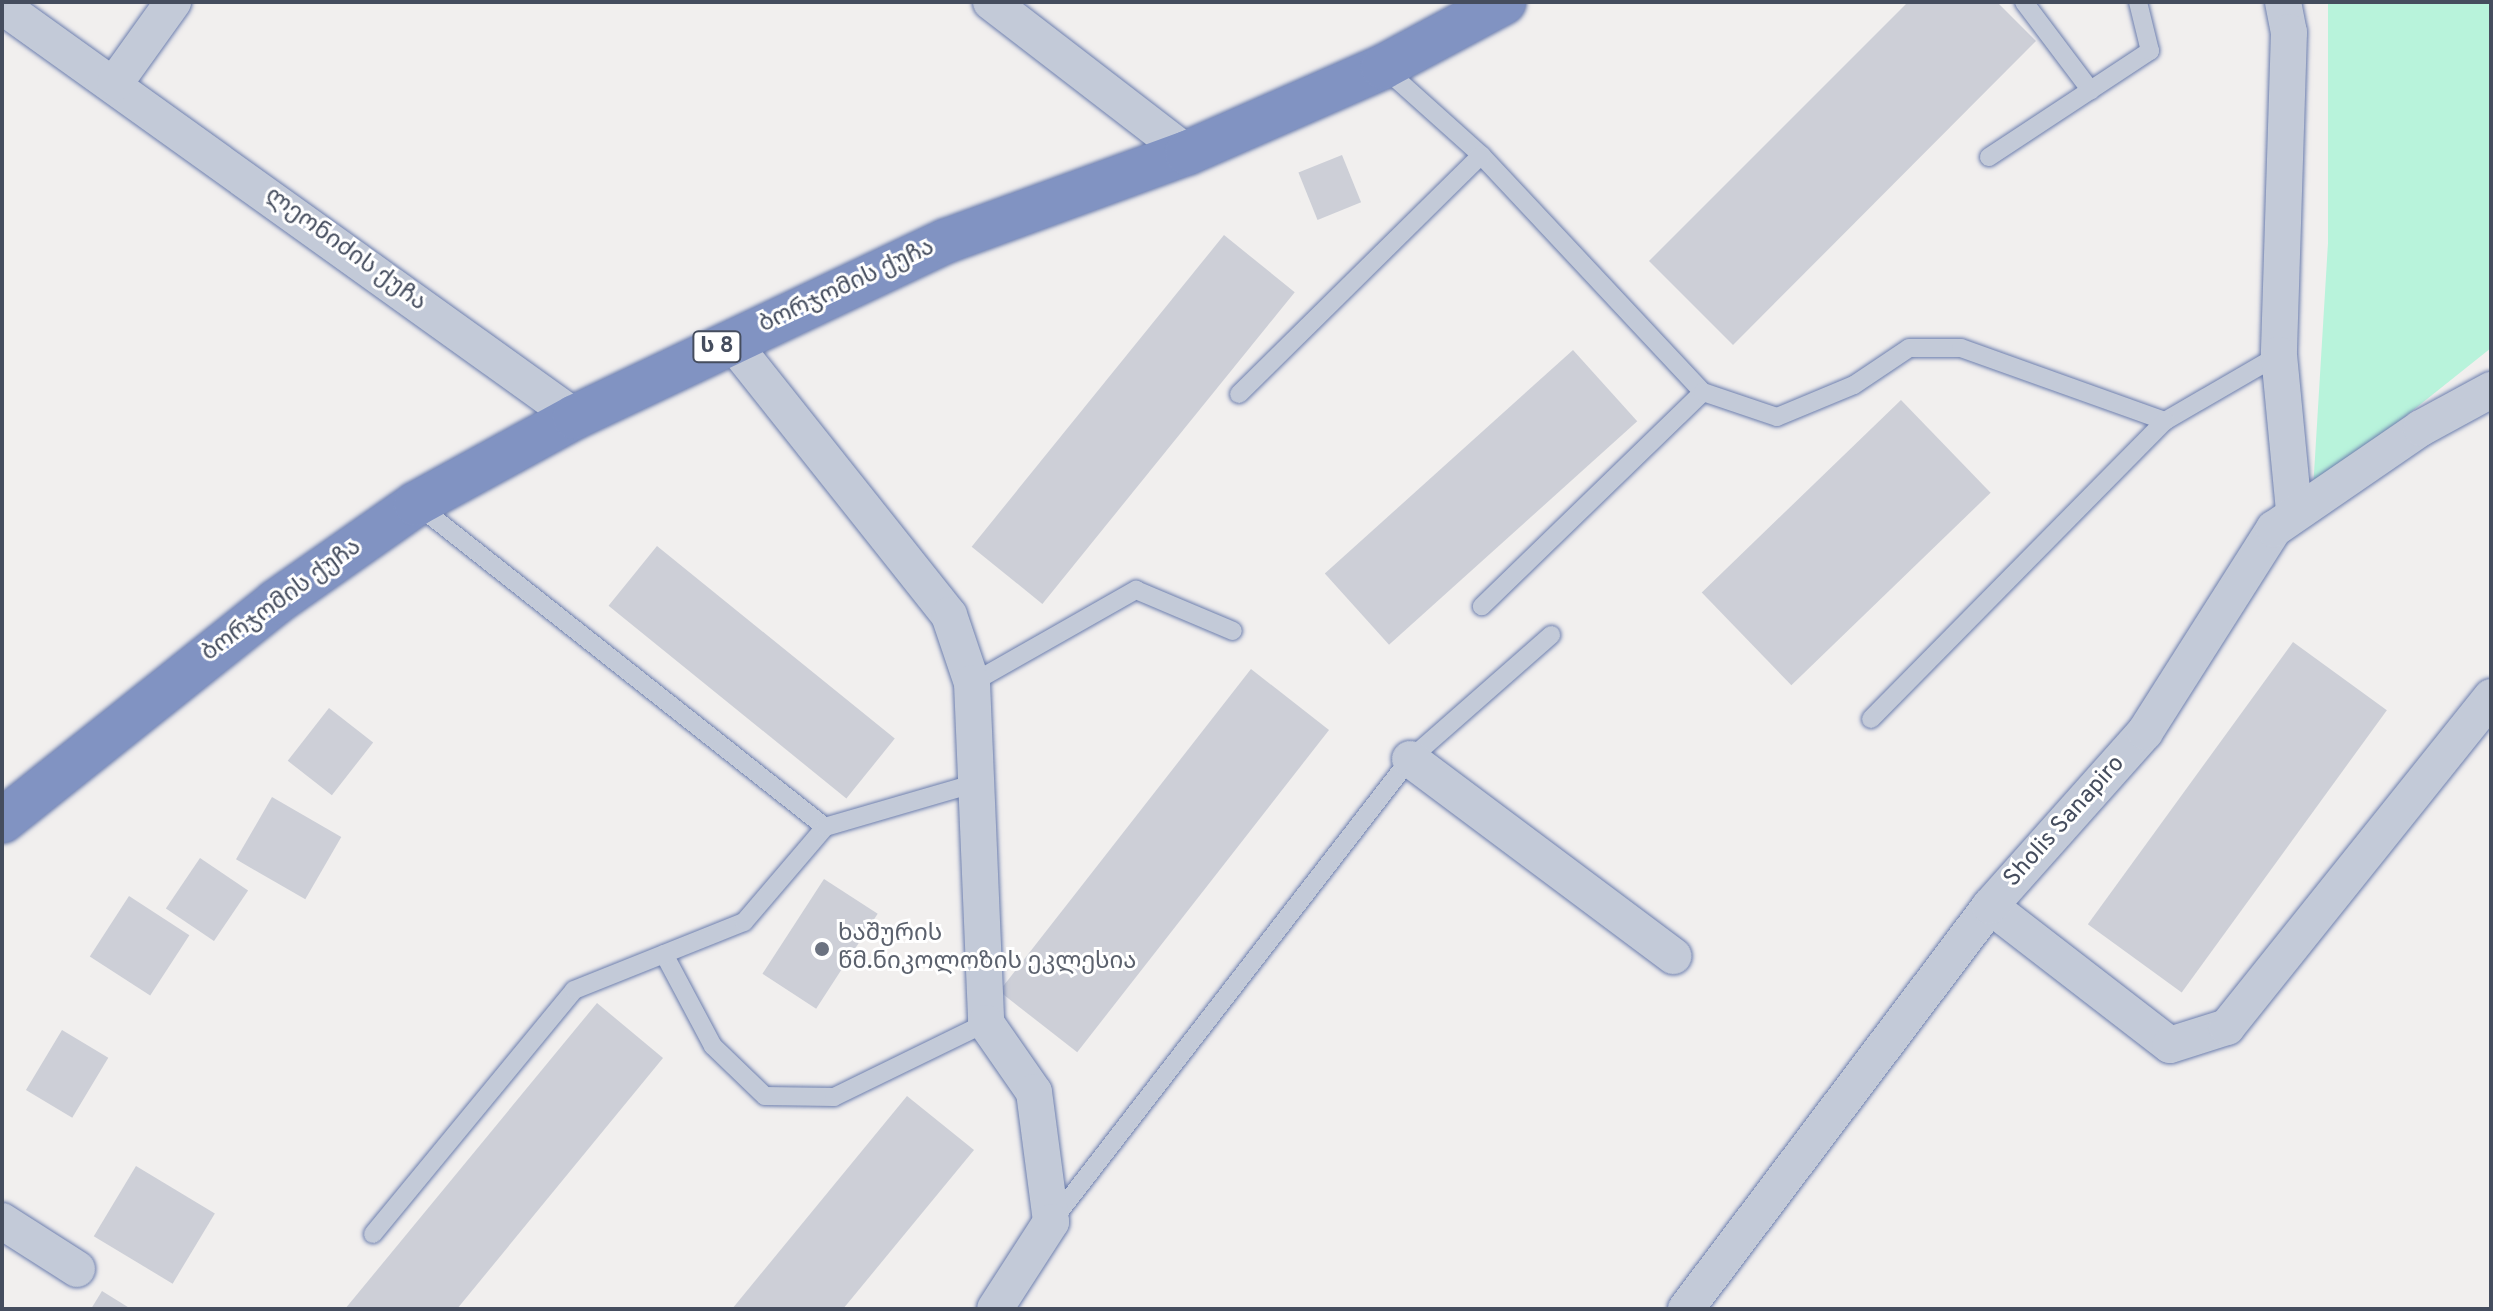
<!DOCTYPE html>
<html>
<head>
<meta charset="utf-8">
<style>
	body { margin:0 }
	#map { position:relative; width:2493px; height:1311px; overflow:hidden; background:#f1efee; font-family:Overpass,"Noto Sans Georgian",sans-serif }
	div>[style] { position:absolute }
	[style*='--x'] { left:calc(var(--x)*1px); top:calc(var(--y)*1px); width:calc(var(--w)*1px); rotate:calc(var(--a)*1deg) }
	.green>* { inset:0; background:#b8f3db }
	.building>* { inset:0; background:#cdcfd7; transform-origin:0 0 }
	.roads { filter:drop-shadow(0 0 2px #6c7eae) drop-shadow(0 0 2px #6c7eae) }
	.lane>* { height:18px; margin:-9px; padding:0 9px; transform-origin:9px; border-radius:9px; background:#c3cad8 }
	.street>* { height:36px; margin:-18px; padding:0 18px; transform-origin:18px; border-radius:18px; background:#c3cad8 }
	.highway>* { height:44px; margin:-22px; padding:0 22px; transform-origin:22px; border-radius:22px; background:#8193c2 }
	.dots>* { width:22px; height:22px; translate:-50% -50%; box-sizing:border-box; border:4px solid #fff; border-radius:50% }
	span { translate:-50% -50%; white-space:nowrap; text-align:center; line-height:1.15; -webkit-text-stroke:6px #fff; paint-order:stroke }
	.shield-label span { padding:2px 6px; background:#fff; border:2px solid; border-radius:6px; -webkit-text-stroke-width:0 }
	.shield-label { font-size:22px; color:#454d5e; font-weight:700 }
	.street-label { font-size:24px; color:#454d5e }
	.worship-label { font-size:24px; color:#5b616d }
	.left { translate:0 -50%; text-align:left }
	.frame { position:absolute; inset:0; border:4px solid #454d5e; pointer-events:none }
</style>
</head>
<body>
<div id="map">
	<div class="green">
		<div style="clip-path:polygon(2328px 2px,2491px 2px,2491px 348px,2313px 490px,2328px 243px)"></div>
	</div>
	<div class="building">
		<div style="clip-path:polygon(1908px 2px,1997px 2px,2036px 41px,1733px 345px,1649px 261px)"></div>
		<div style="left:1342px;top:155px;width:51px;height:47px;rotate:68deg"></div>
		<div style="left:1224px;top:235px;width:91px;height:401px;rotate:39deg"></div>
		<div style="left:1573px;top:350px;width:96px;height:334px;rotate:48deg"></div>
		<div style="left:1901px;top:400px;width:129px;height:277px;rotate:46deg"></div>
		<div style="left:657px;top:546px;width:306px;height:77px;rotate:39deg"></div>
		<div style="left:2293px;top:642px;width:116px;height:349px;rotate:36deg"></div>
		<div style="left:1251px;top:669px;width:99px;height:409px;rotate:38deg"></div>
		<div style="left:329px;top:708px;width:56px;height:67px;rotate:38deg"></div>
		<div style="left:272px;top:797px;width:80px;height:72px;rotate:30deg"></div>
		<div style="left:200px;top:858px;width:58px;height:61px;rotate:34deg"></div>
		<div style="left:824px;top:879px;width:64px;height:113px;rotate:33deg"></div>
		<div style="left:129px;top:896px;width:72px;height:72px;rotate:33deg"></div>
		<div style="clip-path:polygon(597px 1003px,663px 1058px,457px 1309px,345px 1309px)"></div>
		<div style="left:62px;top:1030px;width:54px;height:70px;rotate:31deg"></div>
		<div style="clip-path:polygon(907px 1096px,974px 1150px,843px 1309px,732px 1309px)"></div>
		<div style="left:136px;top:1166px;width:92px;height:82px;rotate:31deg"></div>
		<div style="clip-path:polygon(102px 1291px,131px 1309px,91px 1309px)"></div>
	</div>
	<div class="roads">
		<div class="lane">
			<div style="--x:2024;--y:2;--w:111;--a:53"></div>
			<div style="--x:1383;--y:67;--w:132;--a:41.9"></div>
			<div style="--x:1481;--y:155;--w:325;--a:46.9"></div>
			<div style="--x:1703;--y:392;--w:308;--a:135.9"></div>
			<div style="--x:1989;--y:157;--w:193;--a:-33.4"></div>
			<div style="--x:2150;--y:51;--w:50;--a:-103.8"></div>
			<div style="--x:1703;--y:392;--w:78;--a:18.7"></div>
			<div style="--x:1777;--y:417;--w:83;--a:-22.6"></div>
			<div style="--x:1854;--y:385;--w:66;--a:-33.9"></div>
			<div style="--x:1909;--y:348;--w:52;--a:0"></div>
			<div style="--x:1961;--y:348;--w:217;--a:19.7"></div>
			<div style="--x:2165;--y:421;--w:132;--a:-30.1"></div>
			<div style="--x:1239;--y:394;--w:340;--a:-44.6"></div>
			<div style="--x:416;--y:504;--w:521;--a:38.3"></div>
			<div style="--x:972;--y:683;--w:189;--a:-29.6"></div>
			<div style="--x:1136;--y:590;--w:105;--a:22.9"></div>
			<div style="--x:1871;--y:719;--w:419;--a:-45.4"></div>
			<div style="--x:664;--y:954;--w:104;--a:62"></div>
			<div style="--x:713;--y:1046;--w:72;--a:43.9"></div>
			<div style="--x:765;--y:1096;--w:69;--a:0.8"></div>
			<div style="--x:834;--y:1097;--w:169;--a:-26"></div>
			<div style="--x:1053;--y:1220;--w:583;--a:-52.25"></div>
			<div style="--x:1410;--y:759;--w:188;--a:-41.3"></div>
			<div style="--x:373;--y:1234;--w:316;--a:-50.5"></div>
			<div style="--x:574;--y:990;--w:183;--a:-21.8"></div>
			<div style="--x:744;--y:922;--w:125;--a:-49.5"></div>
			<div style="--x:825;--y:827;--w:157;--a:-16.2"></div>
		</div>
		<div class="street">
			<div style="--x:991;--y:2;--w:247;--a:37.6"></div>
			<div style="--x:2283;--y:2;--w:31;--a:79"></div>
			<div style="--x:2289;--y:32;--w:323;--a:91.8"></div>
			<div style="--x:2279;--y:355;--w:158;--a:84.5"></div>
			<div style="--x:2;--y:6;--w:705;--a:35.65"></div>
			<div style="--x:115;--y:83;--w:100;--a:-54.4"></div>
			<div style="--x:731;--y:341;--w:350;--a:51.5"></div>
			<div style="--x:949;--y:615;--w:72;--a:71.3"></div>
			<div style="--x:972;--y:683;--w:340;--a:87.6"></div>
			<div style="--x:986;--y:1023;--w:84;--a:55.2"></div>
			<div style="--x:1034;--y:1092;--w:131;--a:82.5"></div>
			<div style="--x:1051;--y:1222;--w:103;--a:122.8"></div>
			<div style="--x:1410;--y:759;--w:329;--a:36.8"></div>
			<div style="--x:1990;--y:906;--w:227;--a:37.7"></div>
			<div style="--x:2170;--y:1045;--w:60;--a:-17.5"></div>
			<div style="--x:2227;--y:1027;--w:423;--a:-51.3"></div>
			<div style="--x:2;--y:1221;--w:89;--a:32.6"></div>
			<div style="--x:1686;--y:1309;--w:505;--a:-52.97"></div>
			<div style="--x:1990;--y:906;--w:233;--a:-48.3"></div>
			<div style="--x:2145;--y:732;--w:241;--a:-57.6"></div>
			<div style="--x:2274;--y:529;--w:178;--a:-34.5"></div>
			<div style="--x:2421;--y:428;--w:80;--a:-28.5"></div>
		</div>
		<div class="highway">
			<div style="--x:2;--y:821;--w:351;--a:-38.6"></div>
			<div style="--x:276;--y:602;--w:171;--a:-35"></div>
			<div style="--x:416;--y:504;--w:181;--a:-28.7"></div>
			<div style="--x:575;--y:417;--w:411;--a:-25.4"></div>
			<div style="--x:946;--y:241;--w:257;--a:-20.1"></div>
			<div style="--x:1187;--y:153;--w:214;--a:-23.7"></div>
			<div style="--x:1383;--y:67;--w:137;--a:-28.2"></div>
		</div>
	</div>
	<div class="dots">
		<div style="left:822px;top:949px;background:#6b7280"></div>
	</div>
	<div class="shield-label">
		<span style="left:717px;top:347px">ს 8</span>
	</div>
	<div class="street-label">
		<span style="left:345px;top:250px;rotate:36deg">ლეონიძის ქუჩა</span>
		<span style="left:847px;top:287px;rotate:-25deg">ბორჯომის ქუჩა</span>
		<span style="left:282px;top:601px;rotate:-36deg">ბორჯომის ქუჩა</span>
		<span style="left:2065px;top:822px;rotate:-48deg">Sholis Sanapiro</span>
	</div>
	<div class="worship-label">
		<span class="left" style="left:838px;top:949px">ხაშურის<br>წმ.ნიკოლოზის ეკლესია</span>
	</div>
	<div class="frame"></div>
</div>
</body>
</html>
